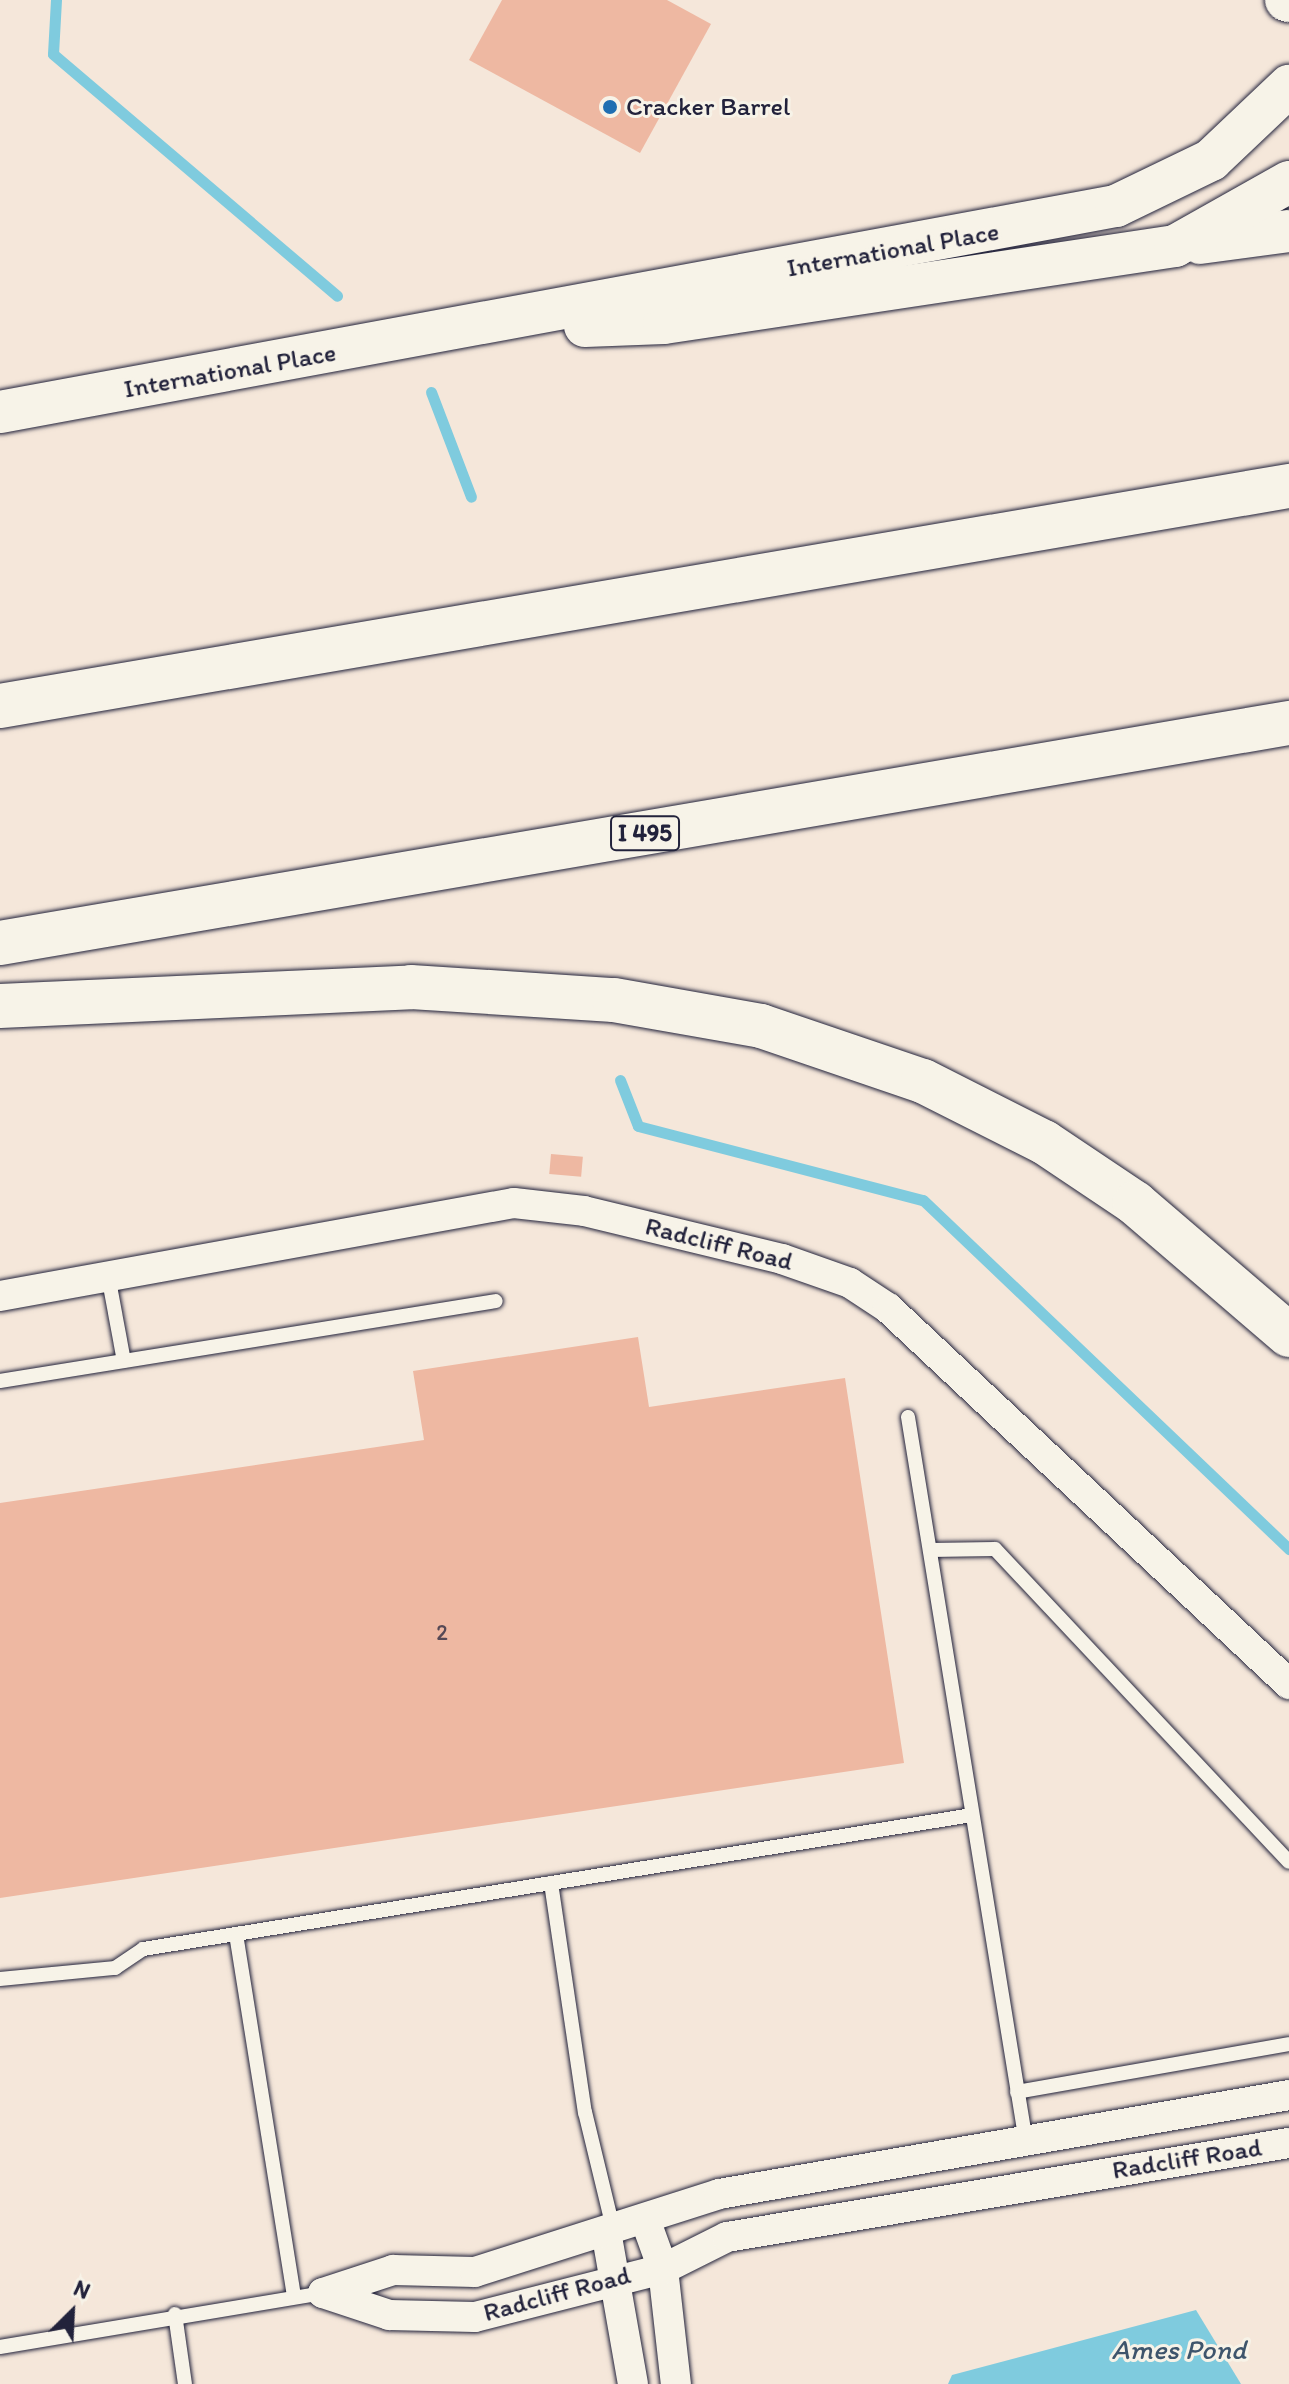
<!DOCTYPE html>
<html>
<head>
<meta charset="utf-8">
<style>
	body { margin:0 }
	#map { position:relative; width:1289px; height:2384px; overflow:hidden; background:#f5e7da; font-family:Itim,sans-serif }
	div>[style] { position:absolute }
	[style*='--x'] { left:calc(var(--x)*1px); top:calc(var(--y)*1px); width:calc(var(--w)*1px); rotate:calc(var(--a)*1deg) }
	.water>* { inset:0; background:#7fcbde }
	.stream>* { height:11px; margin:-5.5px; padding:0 5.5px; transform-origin:5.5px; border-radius:5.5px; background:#7fcbde }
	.building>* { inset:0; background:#eeb8a2; transform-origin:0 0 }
	.roads { filter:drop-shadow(0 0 2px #22223b) drop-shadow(0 0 2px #22223b) }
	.service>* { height:14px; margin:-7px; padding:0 7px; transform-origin:7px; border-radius:7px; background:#f7f3e8 }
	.minor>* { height:30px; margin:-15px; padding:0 15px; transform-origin:15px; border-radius:15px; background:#f7f3e8 }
	.secondary>* { height:42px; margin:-21px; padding:0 21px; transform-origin:21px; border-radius:21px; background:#f7f3e8 }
	.motorway>* { height:44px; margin:-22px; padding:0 22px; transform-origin:22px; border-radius:22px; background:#f7f3e8 }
	.dots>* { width:22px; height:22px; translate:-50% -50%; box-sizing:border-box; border:4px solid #f7f3e8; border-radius:50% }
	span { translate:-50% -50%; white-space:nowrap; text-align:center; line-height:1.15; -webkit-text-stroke:6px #f7f3e8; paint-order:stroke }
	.number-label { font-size:22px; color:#554855 }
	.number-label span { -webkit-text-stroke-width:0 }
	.shield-label span { padding:2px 6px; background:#f7f3e8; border:2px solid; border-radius:6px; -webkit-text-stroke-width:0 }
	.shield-label { font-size:24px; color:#22223b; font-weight:700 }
	.poi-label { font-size:26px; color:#22223b }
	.left { translate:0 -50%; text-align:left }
	.street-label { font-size:26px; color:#22223b }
	.water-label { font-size:28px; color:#3e556c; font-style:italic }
	.north { position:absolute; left:32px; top:2272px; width:80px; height:80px; -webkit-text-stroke:6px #f7f3e8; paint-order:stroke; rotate:24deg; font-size:22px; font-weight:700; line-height:32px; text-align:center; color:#22223b }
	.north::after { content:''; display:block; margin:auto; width:28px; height:36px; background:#22223b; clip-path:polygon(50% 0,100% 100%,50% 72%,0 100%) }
</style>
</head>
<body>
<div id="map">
	<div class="water">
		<div style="clip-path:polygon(1196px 2310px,1241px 2384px,948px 2384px,952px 2375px)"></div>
	</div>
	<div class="stream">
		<div style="--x:56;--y:0;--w:54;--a:93.2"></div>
		<div style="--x:53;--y:54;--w:373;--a:40.4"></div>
		<div style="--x:431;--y:392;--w:112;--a:69.1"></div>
		<div style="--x:620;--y:1080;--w:49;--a:68.6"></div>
		<div style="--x:638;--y:1126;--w:294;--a:14.6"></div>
		<div style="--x:923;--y:1200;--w:506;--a:43.64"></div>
	</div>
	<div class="building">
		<div style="clip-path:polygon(502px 0,667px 0,711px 24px,640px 153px,469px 60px)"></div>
		<div style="left:551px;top:1154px;width:32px;height:20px;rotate:5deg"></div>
		<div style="clip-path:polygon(638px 1337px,649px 1407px,845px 1378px,904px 1763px,0 1898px,0 1503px,424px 1440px,413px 1371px)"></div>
	</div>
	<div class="roads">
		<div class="service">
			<div style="--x:108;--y:1275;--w:87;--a:79.5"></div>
			<div style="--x:0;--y:1381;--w:502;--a:-9.16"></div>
			<div style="--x:908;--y:1417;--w:735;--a:80.76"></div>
			<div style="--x:930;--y:1550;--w:65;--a:-0.9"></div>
			<div style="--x:995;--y:1549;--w:429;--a:46.8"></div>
			<div style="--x:551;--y:1883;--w:232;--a:81.6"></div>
			<div style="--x:585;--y:2112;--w:119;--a:76.4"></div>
			<div style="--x:236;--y:1934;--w:366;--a:80.9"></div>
			<div style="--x:0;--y:1979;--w:116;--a:-5.5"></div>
			<div style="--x:115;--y:1968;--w:34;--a:-34"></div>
			<div style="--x:143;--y:1949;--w:840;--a:-9.18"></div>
			<div style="--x:1017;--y:2092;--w:276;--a:-10"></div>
			<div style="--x:175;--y:2314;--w:71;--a:81.9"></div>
			<div style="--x:0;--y:2347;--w:327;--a:-9.5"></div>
		</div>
		<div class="minor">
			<div style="--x:0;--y:1296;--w:522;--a:-10.26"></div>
			<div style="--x:514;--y:1203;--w:70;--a:6.5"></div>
			<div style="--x:584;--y:1211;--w:204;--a:13.6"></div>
			<div style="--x:782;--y:1259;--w:72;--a:19.4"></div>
			<div style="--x:850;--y:1283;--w:45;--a:33.3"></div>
			<div style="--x:888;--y:1308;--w:550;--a:43.16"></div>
			<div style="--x:645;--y:2219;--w:53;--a:70.2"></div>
			<div style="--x:663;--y:2269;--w:116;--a:83.6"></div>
			<div style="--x:606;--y:2231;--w:155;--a:80"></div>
			<div style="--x:323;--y:2293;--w:70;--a:18.4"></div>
			<div style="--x:389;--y:2315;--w:86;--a:1.3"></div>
			<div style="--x:475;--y:2317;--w:194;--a:-14.3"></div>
			<div style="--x:663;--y:2269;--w:72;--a:-26.6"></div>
			<div style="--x:727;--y:2237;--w:570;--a:-9.5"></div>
			<div style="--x:323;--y:2293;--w:74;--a:-18.2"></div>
			<div style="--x:393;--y:2270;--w:82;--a:1.4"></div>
			<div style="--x:475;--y:2272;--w:256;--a:-17.7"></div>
			<div style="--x:719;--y:2194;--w:579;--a:-9.85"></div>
		</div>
		<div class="secondary">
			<div style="--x:1286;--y:0;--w:3;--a:18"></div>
			<div style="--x:1200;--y:243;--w:90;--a:-7.7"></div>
			<div style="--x:585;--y:326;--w:79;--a:-2.2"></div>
			<div style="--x:664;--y:323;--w:517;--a:-8.57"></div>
			<div style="--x:1175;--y:246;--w:131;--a:-29.3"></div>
			<div style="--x:0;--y:412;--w:1135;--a:-10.46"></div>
			<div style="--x:1116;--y:206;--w:106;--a:-25.8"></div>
			<div style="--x:1211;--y:160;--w:108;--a:-43.5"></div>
		</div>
		<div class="motorway">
			<div style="--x:0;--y:706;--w:1308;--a:-9.69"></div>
			<div style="--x:0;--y:943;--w:1308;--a:-9.69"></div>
			<div style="--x:0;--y:1006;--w:411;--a:-2.6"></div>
			<div style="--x:411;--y:987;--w:203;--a:3.7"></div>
			<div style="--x:614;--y:1000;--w:149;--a:10"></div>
			<div style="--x:761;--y:1026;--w:171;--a:18.8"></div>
			<div style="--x:923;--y:1081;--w:136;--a:26.8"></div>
			<div style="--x:1044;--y:1142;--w:110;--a:33.8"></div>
			<div style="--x:1135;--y:1203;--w:203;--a:40.6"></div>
		</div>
	</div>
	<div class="dots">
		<div style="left:610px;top:107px;background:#1f6fb2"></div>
	</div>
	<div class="number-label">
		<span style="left:442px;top:1633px">2</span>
	</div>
	<div class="shield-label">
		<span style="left:645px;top:833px">I 495</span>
	</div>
	<div class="poi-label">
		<span class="left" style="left:626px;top:107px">Cracker Barrel</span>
	</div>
	<div class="street-label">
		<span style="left:893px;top:250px;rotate:-10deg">International Place</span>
		<span style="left:230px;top:371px;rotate:-10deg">International Place</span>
		<span style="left:719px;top:1244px;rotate:14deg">Radcliff Road</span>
		<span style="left:1187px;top:2159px;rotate:-9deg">Radcliff Road</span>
		<span style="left:557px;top:2294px;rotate:-15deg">Radcliff Road</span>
	</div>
	<div class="water-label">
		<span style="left:1179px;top:2349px">Ames Pond</span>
	</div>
	<div class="north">N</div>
</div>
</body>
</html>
